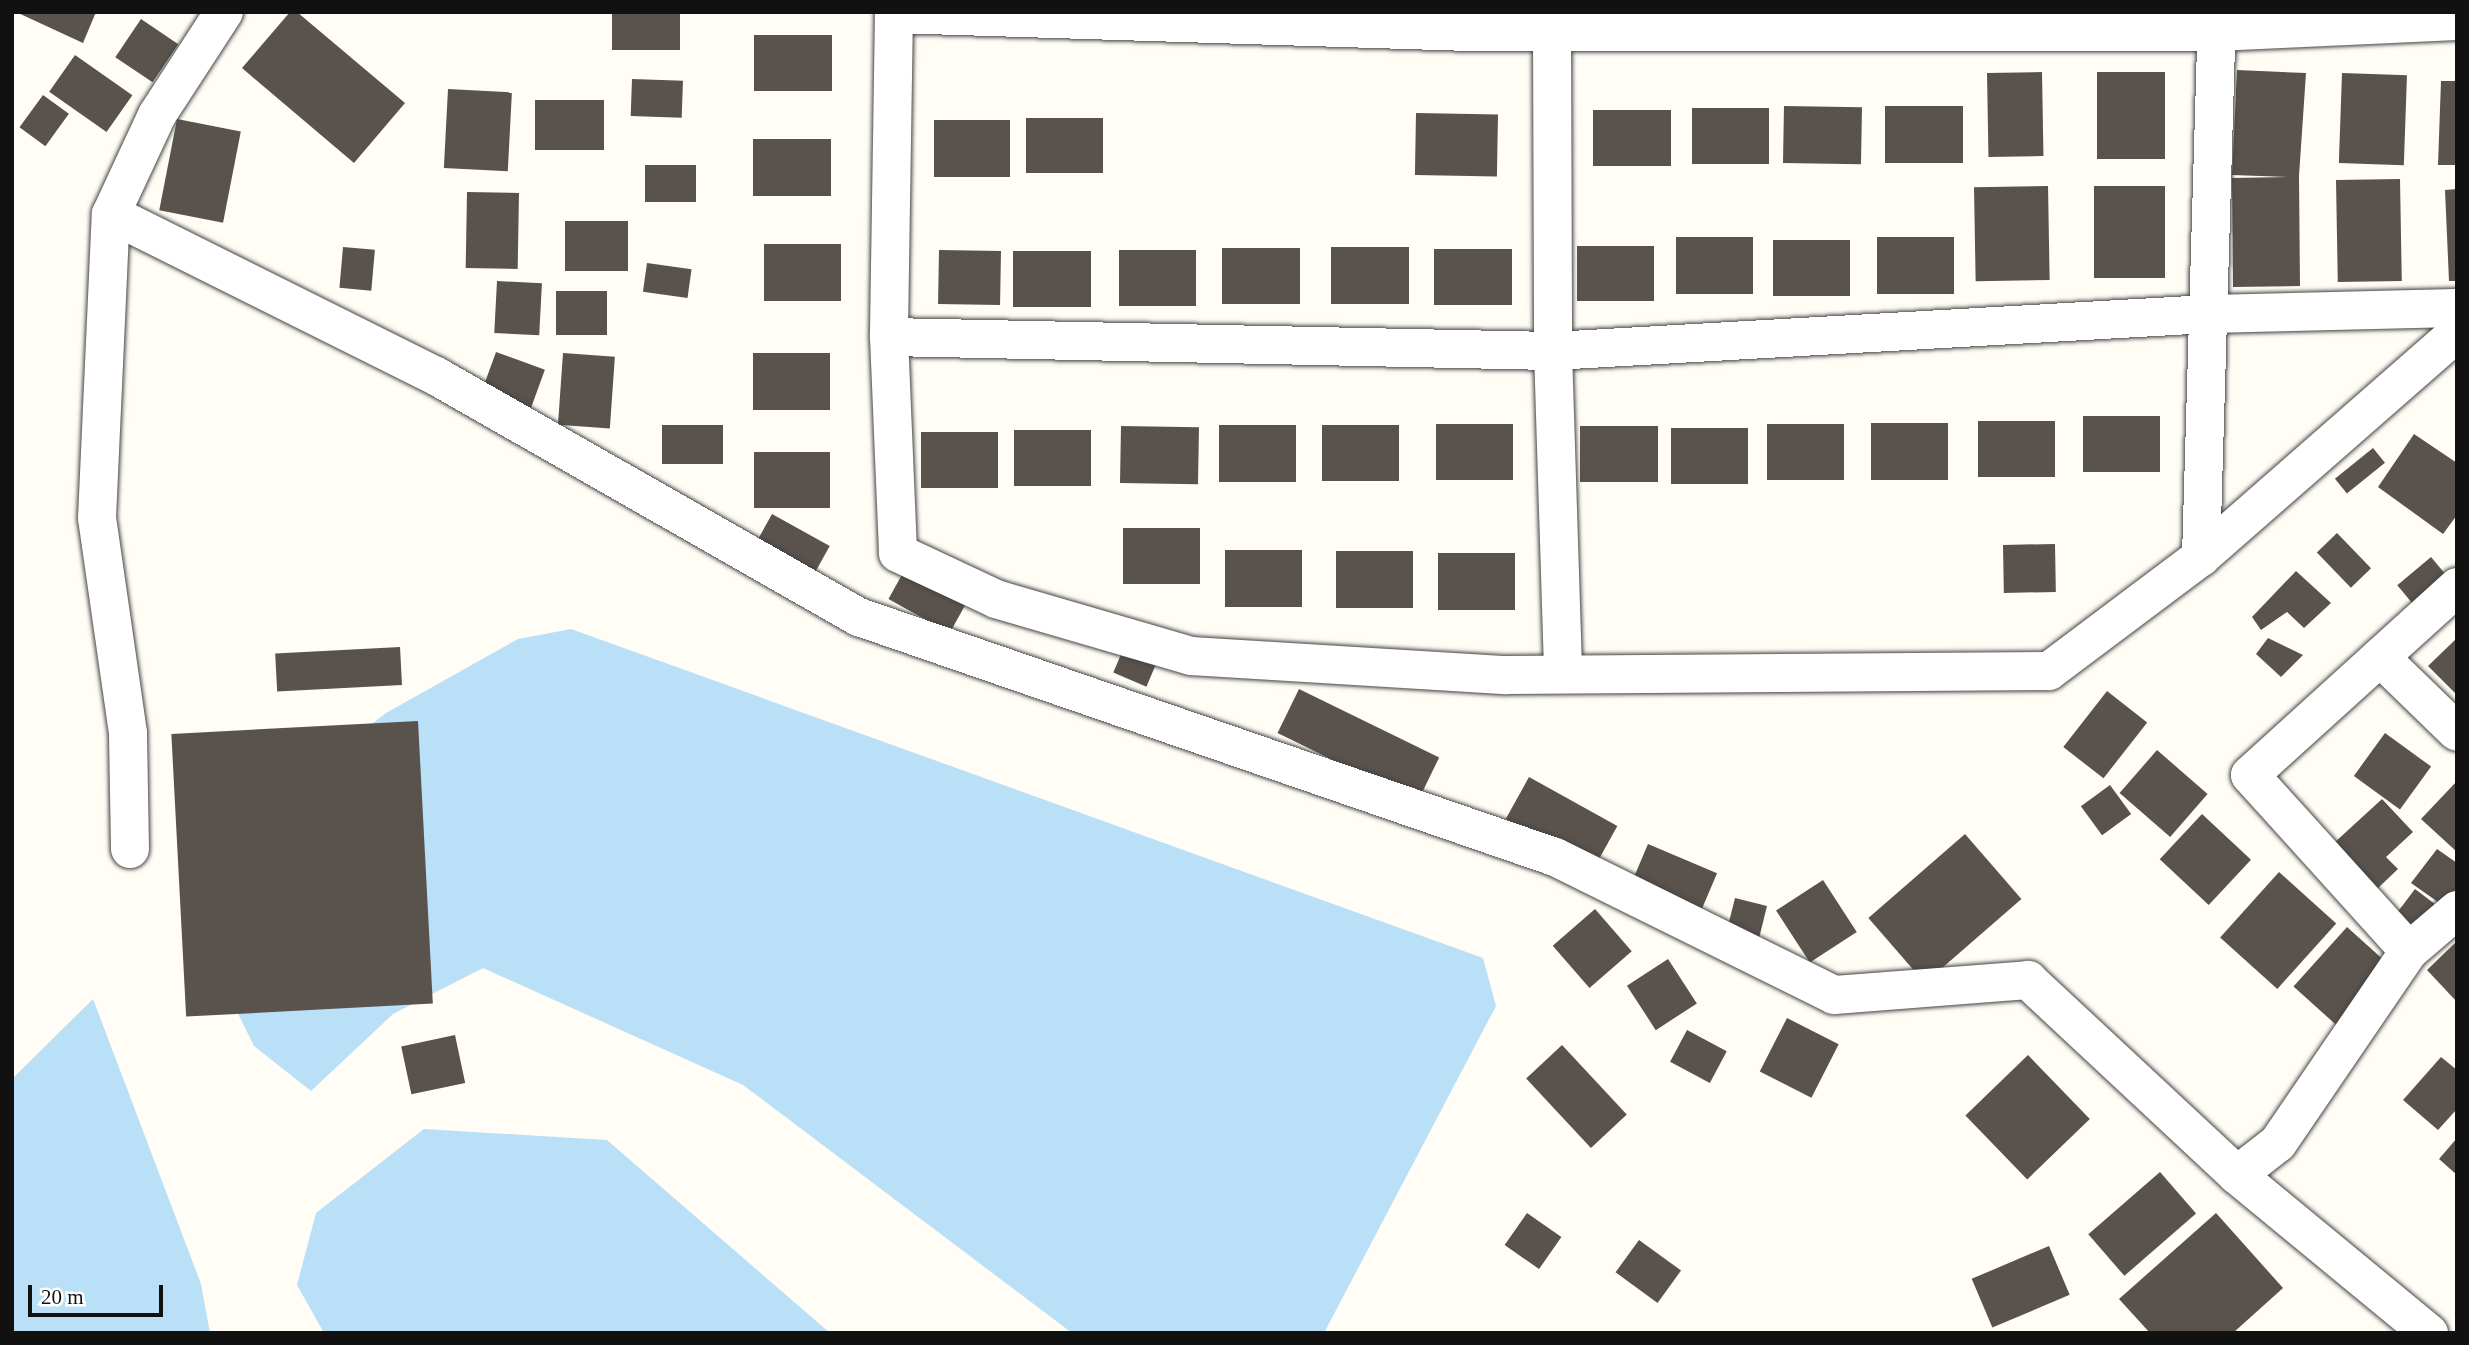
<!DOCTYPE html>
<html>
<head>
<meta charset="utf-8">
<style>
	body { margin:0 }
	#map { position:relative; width:2469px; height:1345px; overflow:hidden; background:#fffdf5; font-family:Georgia,serif }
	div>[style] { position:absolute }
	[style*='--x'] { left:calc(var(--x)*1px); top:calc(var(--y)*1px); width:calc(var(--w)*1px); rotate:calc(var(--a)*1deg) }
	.water>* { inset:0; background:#b9e0f7 }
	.building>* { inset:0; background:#5a524d; transform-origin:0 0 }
	.roads { filter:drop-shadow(0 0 2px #444) drop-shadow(0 0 2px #444) }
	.street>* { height:38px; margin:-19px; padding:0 19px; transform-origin:19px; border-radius:19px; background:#fff }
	span { translate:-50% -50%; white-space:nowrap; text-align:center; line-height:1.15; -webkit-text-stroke:7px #fff; paint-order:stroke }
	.frame { position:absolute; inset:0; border:14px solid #111; pointer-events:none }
	.scale { position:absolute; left:28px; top:1285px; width:135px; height:32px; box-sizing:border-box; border:4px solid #111; border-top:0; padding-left:9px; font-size:21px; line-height:24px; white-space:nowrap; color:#111; -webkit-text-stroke:5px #fff; paint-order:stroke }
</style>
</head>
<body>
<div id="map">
	<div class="water">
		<div style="clip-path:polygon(571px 629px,1483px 958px,1496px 1006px,1324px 1333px,1072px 1333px,743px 1085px,483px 968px,393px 1014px,311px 1091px,254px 1046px,199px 935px,253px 816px,386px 713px,518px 639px)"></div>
		<div style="clip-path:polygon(93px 999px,201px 1284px,210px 1333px,12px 1333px,12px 1079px)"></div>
		<div style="clip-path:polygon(424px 1129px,607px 1140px,830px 1333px,324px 1333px,297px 1285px,316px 1213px)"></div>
	</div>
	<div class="building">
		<div style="clip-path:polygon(16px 12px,96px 12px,83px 43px)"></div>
		<div style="clip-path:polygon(290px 12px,297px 12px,405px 103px,354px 163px,242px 68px)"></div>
		<div style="left:612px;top:12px;width:68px;height:38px"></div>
		<div style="left:141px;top:19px;width:45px;height:46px;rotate:34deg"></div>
		<div style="left:754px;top:35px;width:78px;height:56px"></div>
		<div style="left:75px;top:55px;width:70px;height:45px;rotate:35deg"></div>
		<div style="clip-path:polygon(2237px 70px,2306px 73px,2299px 176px,2300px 286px,2233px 287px,2232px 178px,2288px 177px,2232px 175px)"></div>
		<div style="left:2042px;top:72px;width:84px;height:55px;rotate:89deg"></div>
		<div style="left:2097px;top:72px;width:68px;height:87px"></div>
		<div style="left:2342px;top:73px;width:65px;height:90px;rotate:2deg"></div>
		<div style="left:632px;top:79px;width:51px;height:37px;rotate:2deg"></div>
		<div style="clip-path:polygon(2441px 81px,2457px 81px,2457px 165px,2438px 165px)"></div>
		<div style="left:448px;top:89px;width:64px;height:79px;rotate:3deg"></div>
		<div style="left:43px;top:95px;width:32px;height:40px;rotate:36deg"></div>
		<div style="left:604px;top:100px;width:50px;height:69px;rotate:90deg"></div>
		<div style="left:1784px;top:106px;width:78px;height:57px;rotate:1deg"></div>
		<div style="left:1885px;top:106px;width:78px;height:57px"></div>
		<div style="left:1692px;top:108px;width:77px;height:56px"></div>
		<div style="left:1593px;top:110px;width:78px;height:56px"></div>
		<div style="left:1416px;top:113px;width:82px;height:62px;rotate:1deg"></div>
		<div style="left:1026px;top:118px;width:77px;height:55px"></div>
		<div style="left:177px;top:119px;width:65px;height:93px;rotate:11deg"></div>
		<div style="left:934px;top:120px;width:76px;height:57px"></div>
		<div style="left:831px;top:139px;width:57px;height:78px;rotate:90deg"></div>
		<div style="left:645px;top:165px;width:51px;height:37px"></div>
		<div style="left:2400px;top:179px;width:102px;height:64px;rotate:89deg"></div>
		<div style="left:2048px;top:186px;width:94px;height:74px;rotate:89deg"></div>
		<div style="left:2165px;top:186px;width:92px;height:71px;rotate:90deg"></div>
		<div style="clip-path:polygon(2457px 189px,2457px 281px,2449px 281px,2445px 190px)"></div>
		<div style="left:467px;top:192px;width:52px;height:76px;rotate:1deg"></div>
		<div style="left:628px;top:221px;width:50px;height:63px;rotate:90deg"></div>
		<div style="left:1753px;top:237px;width:57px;height:77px;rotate:90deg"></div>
		<div style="left:1877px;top:237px;width:77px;height:57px"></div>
		<div style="left:1773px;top:240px;width:77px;height:56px"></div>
		<div style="left:764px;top:244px;width:77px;height:57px"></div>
		<div style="left:1577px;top:246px;width:77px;height:55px"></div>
		<div style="left:343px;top:247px;width:32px;height:41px;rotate:5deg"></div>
		<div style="left:1331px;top:247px;width:78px;height:57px"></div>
		<div style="left:1222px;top:248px;width:78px;height:56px"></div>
		<div style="left:1434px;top:249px;width:78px;height:56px"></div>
		<div style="left:939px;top:250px;width:62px;height:54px;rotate:1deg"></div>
		<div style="left:1119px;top:250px;width:77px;height:56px"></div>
		<div style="left:1091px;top:251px;width:56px;height:78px;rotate:90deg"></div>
		<div style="left:647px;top:263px;width:45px;height:29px;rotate:8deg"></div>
		<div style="left:497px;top:281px;width:45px;height:52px;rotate:3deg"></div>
		<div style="left:607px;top:291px;width:44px;height:51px;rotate:90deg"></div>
		<div style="left:496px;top:352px;width:52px;height:43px;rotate:20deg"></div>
		<div style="left:563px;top:353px;width:52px;height:72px;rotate:4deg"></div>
		<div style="left:753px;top:353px;width:77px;height:57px"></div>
		<div style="left:2083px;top:416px;width:77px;height:56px"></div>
		<div style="left:1978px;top:421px;width:77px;height:56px"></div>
		<div style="left:1871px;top:423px;width:77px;height:57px"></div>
		<div style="left:1436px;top:424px;width:77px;height:56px"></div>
		<div style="left:1767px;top:424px;width:77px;height:56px"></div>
		<div style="left:662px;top:425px;width:61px;height:39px"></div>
		<div style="left:1219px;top:425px;width:77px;height:57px"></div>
		<div style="left:1322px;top:425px;width:77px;height:56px"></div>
		<div style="left:1121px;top:426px;width:78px;height:57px;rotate:1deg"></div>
		<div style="left:1580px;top:426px;width:78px;height:56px"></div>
		<div style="left:1671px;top:428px;width:77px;height:56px"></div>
		<div style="left:1014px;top:430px;width:77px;height:56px"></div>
		<div style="left:921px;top:432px;width:77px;height:56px"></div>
		<div style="clip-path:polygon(2414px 434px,2457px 463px,2457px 515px,2443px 534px,2378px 487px)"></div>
		<div style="left:2373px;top:448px;width:19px;height:49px;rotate:51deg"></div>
		<div style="left:754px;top:452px;width:76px;height:56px"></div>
		<div style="left:772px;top:514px;width:66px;height:41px;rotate:29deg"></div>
		<div style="left:1123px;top:528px;width:77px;height:56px"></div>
		<div style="left:2337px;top:533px;width:49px;height:28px;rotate:46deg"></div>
		<div style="left:2055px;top:544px;width:48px;height:52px;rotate:89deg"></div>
		<div style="left:1225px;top:550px;width:77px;height:57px"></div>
		<div style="left:1336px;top:551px;width:77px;height:57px"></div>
		<div style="left:1438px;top:553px;width:77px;height:57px"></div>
		<div style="left:2431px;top:557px;width:25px;height:44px;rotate:50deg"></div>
		<div style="left:904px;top:571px;width:70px;height:32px;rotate:29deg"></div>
		<div style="clip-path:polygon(2296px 571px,2331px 603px,2304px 628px,2287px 612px,2261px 630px,2252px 617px)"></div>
		<div style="clip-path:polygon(2268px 638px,2303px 655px,2281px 677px,2256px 654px)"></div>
		<div style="clip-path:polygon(2457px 638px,2457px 695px,2428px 666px)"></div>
		<div style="left:1125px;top:645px;width:36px;height:30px;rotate:23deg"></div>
		<div style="left:400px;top:647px;width:38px;height:125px;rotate:87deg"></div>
		<div style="left:1299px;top:689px;width:156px;height:49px;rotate:26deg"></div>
		<div style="left:2107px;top:691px;width:51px;height:71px;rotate:38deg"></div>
		<div style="left:418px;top:721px;width:283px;height:247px;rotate:87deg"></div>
		<div style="left:2385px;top:733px;width:57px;height:53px;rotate:36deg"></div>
		<div style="left:2157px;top:750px;width:67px;height:57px;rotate:41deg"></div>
		<div style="left:1529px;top:777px;width:101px;height:48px;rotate:29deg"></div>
		<div style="clip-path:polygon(2457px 781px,2457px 852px,2421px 819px)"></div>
		<div style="left:2110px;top:785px;width:36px;height:36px;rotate:54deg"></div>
		<div style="clip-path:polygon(2382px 799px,2413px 832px,2386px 857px,2398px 869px,2377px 889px,2334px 843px)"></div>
		<div style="left:2202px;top:814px;width:67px;height:62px;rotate:43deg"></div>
		<div style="left:1965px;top:834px;width:86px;height:128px;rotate:49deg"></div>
		<div style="left:1648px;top:844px;width:75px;height:38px;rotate:23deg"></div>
		<div style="clip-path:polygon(2437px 849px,2457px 863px,2457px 890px,2445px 907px,2411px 883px)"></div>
		<div style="left:2279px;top:872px;width:77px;height:88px;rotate:42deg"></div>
		<div style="left:1823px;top:880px;width:62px;height:56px;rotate:57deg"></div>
		<div style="left:2415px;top:889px;width:36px;height:32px;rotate:37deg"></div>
		<div style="left:1735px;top:898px;width:33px;height:35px;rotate:14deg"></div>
		<div style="left:1595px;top:909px;width:56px;height:56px;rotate:49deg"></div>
		<div style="left:2347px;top:927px;width:58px;height:80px;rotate:42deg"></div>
		<div style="clip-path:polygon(2457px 941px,2457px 1002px,2427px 970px)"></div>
		<div style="left:1668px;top:959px;width:53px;height:49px;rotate:57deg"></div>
		<div style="left:1787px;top:1018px;width:58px;height:60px;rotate:27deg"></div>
		<div style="left:1687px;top:1030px;width:45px;height:36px;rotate:28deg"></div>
		<div style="left:455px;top:1035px;width:49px;height:55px;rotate:78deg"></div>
		<div style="left:1562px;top:1045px;width:95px;height:49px;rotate:47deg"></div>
		<div style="left:2028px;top:1055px;width:89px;height:87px;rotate:46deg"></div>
		<div style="clip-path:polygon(2441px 1057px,2457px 1070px,2457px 1109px,2438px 1130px,2403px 1100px)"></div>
		<div style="clip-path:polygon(2457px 1138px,2457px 1175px,2439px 1159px)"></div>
		<div style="left:2160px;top:1172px;width:55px;height:95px;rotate:49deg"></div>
		<div style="left:1527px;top:1213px;width:42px;height:39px;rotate:35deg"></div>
		<div style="clip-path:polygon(2216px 1213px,2283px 1288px,2233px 1333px,2150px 1333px,2119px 1299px)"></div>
		<div style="left:1639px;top:1240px;width:52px;height:40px;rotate:36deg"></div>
		<div style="left:2049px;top:1246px;width:53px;height:84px;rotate:67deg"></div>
	</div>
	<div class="roads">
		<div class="street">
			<div style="--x:894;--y:12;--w:325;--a:90.9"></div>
			<div style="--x:889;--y:337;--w:664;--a:1.21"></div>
			<div style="--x:1553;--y:351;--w:657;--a:-3.23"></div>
			<div style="--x:2209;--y:314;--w:248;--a:-1.4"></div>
			<div style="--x:894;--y:14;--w:575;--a:1.79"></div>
			<div style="--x:1469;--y:32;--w:747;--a:0"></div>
			<div style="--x:2216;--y:32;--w:241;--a:-2.6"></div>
			<div style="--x:1552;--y:32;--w:319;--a:89.8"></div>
			<div style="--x:1553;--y:351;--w:323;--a:88.2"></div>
			<div style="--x:111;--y:214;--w:363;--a:26.5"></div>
			<div style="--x:436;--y:376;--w:487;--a:29.7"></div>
			<div style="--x:859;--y:617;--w:736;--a:19.03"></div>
			<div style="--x:1555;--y:857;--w:311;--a:26.3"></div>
			<div style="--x:1834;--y:995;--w:195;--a:-4.4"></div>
			<div style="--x:2028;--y:980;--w:286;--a:43"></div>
			<div style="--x:2237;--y:1175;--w:249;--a:39.5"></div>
			<div style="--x:889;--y:337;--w:216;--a:87.6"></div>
			<div style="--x:898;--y:553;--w:108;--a:25.1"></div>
			<div style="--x:996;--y:599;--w:203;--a:16.3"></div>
			<div style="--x:1191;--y:656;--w:316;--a:3.5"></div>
			<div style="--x:1506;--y:675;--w:543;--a:-0.42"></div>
			<div style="--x:2049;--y:671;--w:190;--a:-36.9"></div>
			<div style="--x:2201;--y:557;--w:340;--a:-41.2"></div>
			<div style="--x:2201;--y:557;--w:545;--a:-88.32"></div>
			<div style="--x:2380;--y:657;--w:107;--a:44.2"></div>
			<div style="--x:130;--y:849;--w:116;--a:-91"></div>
			<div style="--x:128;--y:733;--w:217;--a:-98.2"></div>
			<div style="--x:97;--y:518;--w:304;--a:-87.4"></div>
			<div style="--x:111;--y:214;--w:109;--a:-65.1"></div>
			<div style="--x:157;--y:115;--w:123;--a:-57"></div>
			<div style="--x:2409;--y:951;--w:237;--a:-132.1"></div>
			<div style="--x:2250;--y:775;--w:280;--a:-42.2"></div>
			<div style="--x:2237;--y:1175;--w:52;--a:-38"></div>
			<div style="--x:2278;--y:1143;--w:232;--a:-55.7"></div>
			<div style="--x:2409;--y:951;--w:63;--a:-40.5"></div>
		</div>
	</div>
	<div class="frame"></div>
	<div class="scale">20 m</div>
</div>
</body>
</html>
